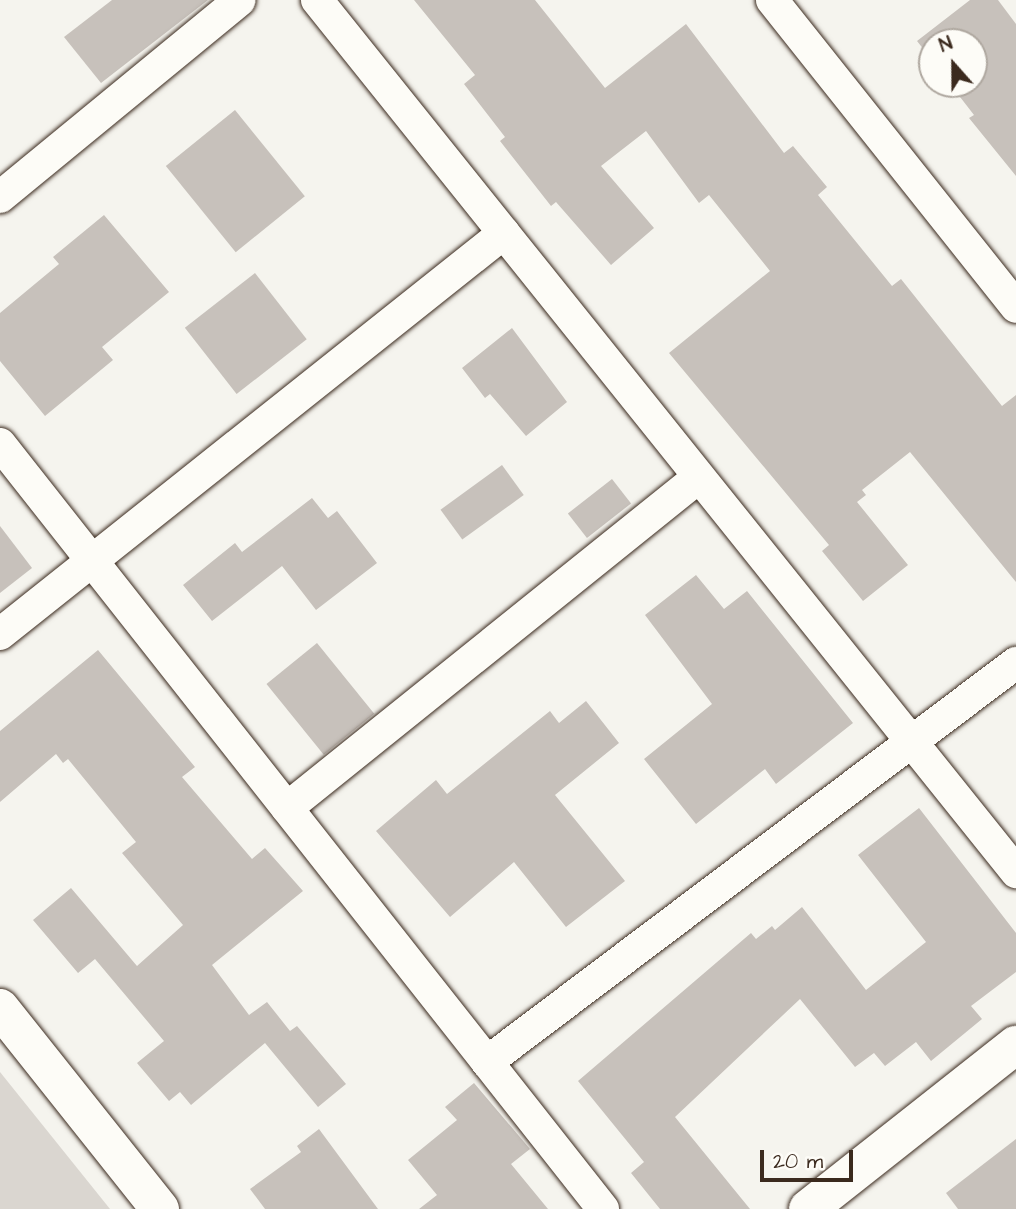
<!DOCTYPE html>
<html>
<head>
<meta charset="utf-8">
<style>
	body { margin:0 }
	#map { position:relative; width:1016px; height:1209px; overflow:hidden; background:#f5f4ee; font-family:"Architects Daughter",sans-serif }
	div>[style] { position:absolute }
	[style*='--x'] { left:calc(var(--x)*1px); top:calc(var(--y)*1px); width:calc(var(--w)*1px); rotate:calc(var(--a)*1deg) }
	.green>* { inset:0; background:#dad6d0 }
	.building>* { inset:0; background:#c7c1bb; transform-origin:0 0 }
	.roads { filter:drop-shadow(0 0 2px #3b2a1e) drop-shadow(0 0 2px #3b2a1e) }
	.minor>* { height:32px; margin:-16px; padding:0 16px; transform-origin:16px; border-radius:16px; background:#fdfcf7 }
	.tertiary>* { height:38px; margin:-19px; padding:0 19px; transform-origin:19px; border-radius:19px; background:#fdfcf7 }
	span { translate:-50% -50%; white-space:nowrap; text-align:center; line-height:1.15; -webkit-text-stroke:5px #fdfcf7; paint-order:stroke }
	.north { position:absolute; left:918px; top:28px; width:70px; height:70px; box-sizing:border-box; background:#fdfcf7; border:2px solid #afa8a0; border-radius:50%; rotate:339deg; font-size:19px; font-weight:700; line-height:28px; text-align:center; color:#3b2a1e }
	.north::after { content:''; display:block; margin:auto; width:24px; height:32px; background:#3b2a1e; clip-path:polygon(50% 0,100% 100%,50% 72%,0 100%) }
	.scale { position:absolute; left:760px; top:1150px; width:93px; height:32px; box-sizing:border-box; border:4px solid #3b2a1e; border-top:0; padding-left:9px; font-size:21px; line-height:24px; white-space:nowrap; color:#3b2a1e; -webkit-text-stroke:5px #fdfcf7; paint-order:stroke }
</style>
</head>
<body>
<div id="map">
	<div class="green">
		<div style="clip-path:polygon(0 1072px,110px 1209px,0 1209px)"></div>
	</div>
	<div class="building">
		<div style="clip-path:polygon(112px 0,208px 0,101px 83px,64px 37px)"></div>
		<div style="clip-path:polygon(414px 0,535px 0,605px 88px,686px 24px,784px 153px,793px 146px,827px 187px,818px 195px,892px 286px,901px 279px,1002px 406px,1016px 395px,1016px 582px,910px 452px,862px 490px,866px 495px,857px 502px,908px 565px,863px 601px,822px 551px,829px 545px,669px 353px,770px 271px,709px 195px,699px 203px,646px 131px,601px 166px,654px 228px,611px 265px,556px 202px,551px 206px,500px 141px,505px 137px,464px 84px,475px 75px)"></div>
		<div style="clip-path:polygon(970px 0,998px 0,1016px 24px,1016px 176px,969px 118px,974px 115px,950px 84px,974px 84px,974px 42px,932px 42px,932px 60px,917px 41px)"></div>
		<div style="left:235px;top:110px;width:111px;height:89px;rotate:51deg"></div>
		<div style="clip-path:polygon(104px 215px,169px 292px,102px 347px,113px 360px,45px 416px,0 361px,0 313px,59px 264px,53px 257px)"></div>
		<div style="left:255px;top:273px;width:84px;height:89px;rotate:52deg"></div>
		<div style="clip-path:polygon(512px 328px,567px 402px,526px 436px,490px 394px,485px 398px,462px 368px)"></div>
		<div style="left:502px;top:465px;width:37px;height:76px;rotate:54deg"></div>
		<div style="left:612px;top:479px;width:31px;height:56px;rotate:52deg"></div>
		<div style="clip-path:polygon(312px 498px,328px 518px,337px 511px,377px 563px,316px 610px,282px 566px,212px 621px,183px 585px,235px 543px,242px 552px)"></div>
		<div style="clip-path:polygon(0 526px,32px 568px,0 593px)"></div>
		<div style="clip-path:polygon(696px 575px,724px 609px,747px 591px,853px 723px,776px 784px,765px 769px,696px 824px,644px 759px,712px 704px,645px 615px)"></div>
		<div style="left:317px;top:643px;width:91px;height:65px;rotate:51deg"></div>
		<div style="clip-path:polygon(98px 650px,195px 767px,182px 777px,252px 859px,265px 848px,303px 891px,212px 965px,249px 1015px,267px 1002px,290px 1031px,297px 1026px,346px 1084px,318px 1107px,265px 1043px,191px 1105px,180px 1092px,169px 1101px,137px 1063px,164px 1041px,95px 959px,78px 973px,33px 920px,71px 888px,137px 966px,183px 925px,122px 853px,136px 842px,68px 759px,63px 763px,56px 754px,0 802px,0 731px)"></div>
		<div style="clip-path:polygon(586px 701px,619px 743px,555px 795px,625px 881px,566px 927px,514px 862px,450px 917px,376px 831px,436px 780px,447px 794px,550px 711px,559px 723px)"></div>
		<div style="clip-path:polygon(919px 808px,1016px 933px,1016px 972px,971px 1006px,982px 1019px,931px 1061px,916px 1042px,885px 1066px,874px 1053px,855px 1067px,800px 999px,675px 1117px,750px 1209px,660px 1209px,631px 1173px,644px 1162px,578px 1081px,751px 933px,756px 939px,772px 926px,775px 930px,802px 907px,866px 990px,926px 942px,858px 855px)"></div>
		<div style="clip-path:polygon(474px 1083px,530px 1149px,511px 1164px,548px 1209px,419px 1209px,437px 1195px,408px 1160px,457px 1120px,445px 1107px)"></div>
		<div style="clip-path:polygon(319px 1129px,378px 1209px,265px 1209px,250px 1189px,301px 1152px,297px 1146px)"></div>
		<div style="clip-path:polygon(1016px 1139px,1016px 1209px,958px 1209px,946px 1193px)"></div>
	</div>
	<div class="roads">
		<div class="minor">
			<div style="--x:317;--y:0;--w:1118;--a:51.28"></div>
			<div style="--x:772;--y:0;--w:392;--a:51.5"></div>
			<div style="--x:0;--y:197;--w:310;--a:-39.4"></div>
			<div style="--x:0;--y:444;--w:974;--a:51.75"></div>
			<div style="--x:0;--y:634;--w:644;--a:-38.51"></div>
			<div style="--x:287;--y:808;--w:528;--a:-38.78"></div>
			<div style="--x:487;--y:1062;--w:663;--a:-37.03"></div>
		</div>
		<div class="tertiary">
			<div style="--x:0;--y:1008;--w:257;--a:51.5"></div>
			<div style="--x:808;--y:1209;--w:265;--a:-38.3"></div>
		</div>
	</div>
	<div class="north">N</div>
	<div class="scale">20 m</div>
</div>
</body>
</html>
